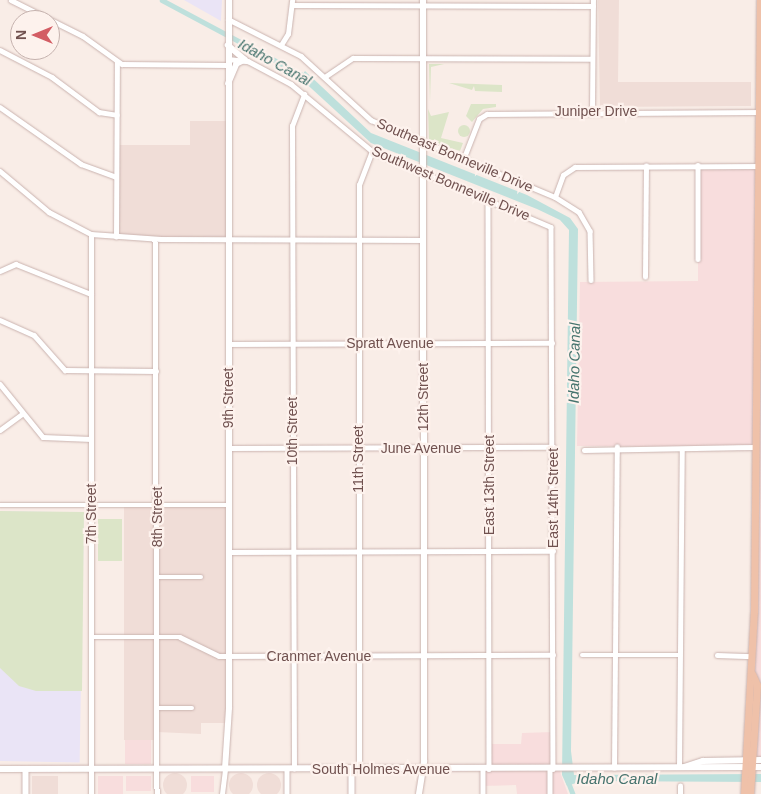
<!DOCTYPE html>
<html>
<head>
<meta charset="utf-8">
<style>
	body { margin:0 }
	#map { position:relative; width:761px; height:794px; overflow:hidden; background:#f9ede7; font-family:Helvetica,sans-serif }
	div>[style] { position:absolute }
	[style*='--x'] { left:calc(var(--x)*1px); top:calc(var(--y)*1px); width:calc(var(--w)*1px); rotate:calc(var(--a)*1deg) }
	.residential>* { inset:0; background:#f0ddd7; transform-origin:0 0 }
	.round { border-radius:50% }
	.commercial>* { inset:0; background:#f8dddd; transform-origin:0 0 }
	.education>* { inset:0; background:#eae4f6; transform-origin:0 0 }
	.green>* { inset:0; background:#dce5c8; transform-origin:0 0 }
	.water>* { inset:0; background:#bee0dc }
	.canal>* { height:4.5px; margin:-2.25px; padding:0 2.25px; transform-origin:2.25px; border-radius:2.25px; background:#bee0dc }
	.roads { filter:drop-shadow(0 0 1px #cab3af) drop-shadow(0 0 1px #cab3af) }
	.minor>* { height:4.5px; margin:-2.25px; padding:0 2.25px; transform-origin:2.25px; border-radius:2.25px; background:#fff }
	.tertiary>* { height:5.5px; margin:-2.75px; padding:0 2.75px; transform-origin:2.75px; border-radius:2.75px; background:#fff }
	.secondary>* { height:6px; margin:-3px; padding:0 3px; transform-origin:3px; border-radius:3px; background:#fff }
	.primary>* { height:7px; margin:-3.5px; padding:0 3.5px; transform-origin:3.5px; border-radius:3.5px; background:#efc1a9 }
	span { translate:-50% -50%; white-space:nowrap; text-align:center; line-height:1.15; -webkit-text-stroke:4.5px #fdf2ed; paint-order:stroke }
	.street-label { font-size:14px; color:#70514f }
	.water-label { font-size:15px; color:#45736d; font-style:italic }
	.north { position:absolute; left:10px; top:10px; width:50px; height:50px; box-sizing:border-box; background:#fdf2ed; border:1px solid #c5b2ae; border-radius:50%; rotate:270deg; font-size:14px; font-weight:700; line-height:20px; text-align:center; color:#70514f }
	.north::after { content:''; display:block; margin:auto; width:18px; height:22px; background:#d35d64; clip-path:polygon(50% 0,100% 100%,50% 72%,0 100%) }
</style>
</head>
<body>
<div id="map">
	<div class="residential">
		<div style="clip-path:polygon(598px 0,619px 0,618px 82px,751px 82px,751px 106px,600px 107px)"></div>
		<div style="clip-path:polygon(190px 121px,227px 121px,227px 240px,116px 237px,116px 145px,190px 145px)"></div>
		<div style="clip-path:polygon(124px 505px,228px 505px,229px 723px,201px 723px,201px 734px,157px 732px,157px 740px,124px 740px)"></div>
		<div class="round" style="left:229px;top:773px;width:24px;height:24px"></div>
		<div class="round" style="left:257px;top:773px;width:24px;height:24px"></div>
		<div class="round" style="left:163px;top:773px;width:24px;height:24px"></div>
		<div style="left:32px;top:776px;width:26px;height:18px"></div>
	</div>
	<div class="commercial">
		<div style="clip-path:polygon(761px 79px,761px 763px,750px 763px,756px 447px,577px 446px,580px 282px,698px 281px,698px 165px,758px 165px)"></div>
		<div style="clip-path:polygon(553px 732px,553px 769px,559px 769px,568px 794px,517px 794px,516px 785px,483px 786px,489px 744px,521px 744px,522px 733px)"></div>
		<div style="left:125px;top:740px;width:26px;height:24px"></div>
		<div style="left:98px;top:776px;width:25px;height:18px"></div>
		<div style="left:126px;top:776px;width:25px;height:15px"></div>
		<div style="left:191px;top:776px;width:23px;height:16px"></div>
	</div>
	<div class="education">
		<div style="clip-path:polygon(184px 0,222px 0,221px 20px,221px 21px)"></div>
		<div style="left:0;top:511px;width:84px;height:250px;rotate:1deg"></div>
	</div>
	<div class="green">
		<div style="clip-path:polygon(429px 64px,444px 64px,431px 67px,430px 102px)"></div>
		<div style="clip-path:polygon(449px 83px,502px 85px,502px 92px,475px 91px,474px 86px,472px 90px)"></div>
		<div style="clip-path:polygon(471px 104px,496px 104px,496px 107px,483px 109px,472px 122px,466px 116px)"></div>
		<div style="clip-path:polygon(428px 109px,431px 116px,449px 112px,441px 138px,463px 143px,460px 151px,429px 141px)"></div>
		<div class="round" style="left:458px;top:125px;width:12px;height:12px"></div>
		<div style="clip-path:polygon(0 511px,84px 512px,82px 691px,36px 691px,19px 686px,0 668px)"></div>
		<div style="left:98px;top:519px;width:24px;height:42px"></div>
	</div>
	<div class="water">
		<div style="clip-path:polygon(305px 71px,371px 133px,527px 195px,570px 218px,578px 229px,571px 751px,574px 775px,761px 774px,761px 782px,582px 781px,567px 786px,562px 775px,569px 230px,560px 220px,537px 209px,371px 143px,300px 78px)"></div>
	</div>
	<div class="canal">
		<div style="--x:162;--y:0;--w:163;--a:28.1"></div>
		<div style="--x:568;--y:781;--w:14;--a:69"></div>
	</div>
	<div class="roads">
		<div class="minor">
			<div style="--x:11;--y:0;--w:80;--a:26.6"></div>
			<div style="--x:83;--y:36;--w:48;--a:35.7"></div>
			<div style="--x:122;--y:64;--w:106;--a:0.5"></div>
			<div style="--x:292;--y:5;--w:301;--a:0.2"></div>
			<div style="--x:228;--y:19;--w:82;--a:26.9"></div>
			<div style="--x:301;--y:56;--w:95;--a:42.4"></div>
			<div style="--x:371;--y:120;--w:199;--a:22.7"></div>
			<div style="--x:555;--y:197;--w:28;--a:32"></div>
			<div style="--x:579;--y:212;--w:22;--a:60"></div>
			<div style="--x:590;--y:231;--w:49;--a:88.8"></div>
			<div style="--x:281;--y:45;--w:13;--a:-58"></div>
			<div style="--x:288;--y:34;--w:34;--a:-83"></div>
			<div style="--x:0;--y:50;--w:59;--a:27.4"></div>
			<div style="--x:52;--y:77;--w:59;--a:36.7"></div>
			<div style="--x:99;--y:112;--w:18;--a:9"></div>
			<div style="--x:228;--y:59;--w:20;--a:6"></div>
			<div style="--x:248;--y:61;--w:49;--a:28.1"></div>
			<div style="--x:291;--y:84;--w:105;--a:39.6"></div>
			<div style="--x:372;--y:151;--w:194;--a:23"></div>
			<div style="--x:551;--y:227;--w:542;--a:89.79"></div>
			<div style="--x:326;--y:76;--w:32;--a:-34"></div>
			<div style="--x:353;--y:58;--w:239;--a:0.2"></div>
			<div style="--x:0;--y:107;--w:99;--a:35.1"></div>
			<div style="--x:81;--y:164;--w:37;--a:20"></div>
			<div style="--x:592;--y:111;--w:111;--a:-89.5"></div>
			<div style="--x:463;--y:160;--w:44;--a:-68.7"></div>
			<div style="--x:479;--y:119;--w:9;--a:-32"></div>
			<div style="--x:487;--y:114;--w:272;--a:-0.4"></div>
			<div style="--x:698;--y:165;--w:94;--a:90"></div>
			<div style="--x:0;--y:171;--w:64;--a:39.9"></div>
			<div style="--x:49;--y:212;--w:47;--a:27.6"></div>
			<div style="--x:91;--y:234;--w:70;--a:4.1"></div>
			<div style="--x:161;--y:239;--w:262;--a:0.2"></div>
			<div style="--x:555;--y:197;--w:23;--a:-70"></div>
			<div style="--x:563;--y:175;--w:14;--a:-34"></div>
			<div style="--x:575;--y:167;--w:185;--a:-0.3"></div>
			<div style="--x:488;--y:200;--w:569;--a:89.9"></div>
			<div style="--x:91;--y:234;--w:560;--a:90"></div>
			<div style="--x:116;--y:237;--w:175;--a:-89.7"></div>
			<div style="--x:155;--y:239;--w:555;--a:89.79"></div>
			<div style="--x:0;--y:271;--w:17;--a:-24"></div>
			<div style="--x:16;--y:264;--w:81;--a:21.8"></div>
			<div style="--x:645;--y:277;--w:111;--a:-89.5"></div>
			<div style="--x:0;--y:320;--w:37;--a:24"></div>
			<div style="--x:34;--y:335;--w:47;--a:48.5"></div>
			<div style="--x:65;--y:370;--w:91;--a:0.6"></div>
			<div style="--x:228;--y:344;--w:324;--a:-0.2"></div>
			<div style="--x:0;--y:384;--w:68;--a:50.9"></div>
			<div style="--x:43;--y:437;--w:48;--a:2.4"></div>
			<div style="--x:0;--y:430;--w:27;--a:-36"></div>
			<div style="--x:228;--y:448;--w:325;--a:-0.2"></div>
			<div style="--x:584;--y:450;--w:172;--a:-1"></div>
			<div style="--x:0;--y:505;--w:228;--a:0"></div>
			<div style="--x:229;--y:552;--w:324;--a:-0.2"></div>
			<div style="--x:157;--y:577;--w:44;--a:0"></div>
			<div style="--x:91;--y:637;--w:89;--a:0"></div>
			<div style="--x:180;--y:637;--w:43;--a:26"></div>
			<div style="--x:219;--y:656;--w:334;--a:-0.2"></div>
			<div style="--x:582;--y:655;--w:98;--a:0"></div>
			<div style="--x:717;--y:655;--w:35;--a:2"></div>
			<div style="--x:157;--y:708;--w:35;--a:0"></div>
			<div style="--x:679;--y:767;--w:317;--a:-89.5"></div>
			<div style="--x:614;--y:768;--w:321;--a:-89.5"></div>
			<div style="--x:287;--y:769;--w:25;--a:90"></div>
			<div style="--x:294;--y:769;--w:643;--a:-90.18"></div>
			<div style="--x:292;--y:126;--w:34;--a:-69"></div>
			<div style="--x:359;--y:769;--w:584;--a:-90"></div>
			<div style="--x:359;--y:185;--w:36;--a:-69"></div>
			<div style="--x:483;--y:769;--w:25;--a:90"></div>
			<div style="--x:550;--y:769;--w:25;--a:90"></div>
			<div style="--x:222;--y:794;--w:25;--a:-83"></div>
			<div style="--x:680;--y:794;--w:8;--a:-90"></div>
		</div>
		<div class="tertiary">
			<div style="--x:228;--y:45;--w:23;--a:41"></div>
			<div style="--x:245;--y:60;--w:9;--a:153"></div>
			<div style="--x:237;--y:64;--w:21;--a:113"></div>
			<div style="--x:26;--y:769;--w:25;--a:90"></div>
			<div style="--x:225;--y:769;--w:61;--a:-86.2"></div>
			<div style="--x:229;--y:708;--w:708;--a:-90"></div>
			<div style="--x:352;--y:769;--w:25;--a:90"></div>
			<div style="--x:419;--y:794;--w:33;--a:-81"></div>
			<div style="--x:424;--y:761;--w:761;--a:-90.08"></div>
		</div>
		<div class="secondary">
			<div style="--x:684;--y:767;--w:20;--a:-18"></div>
			<div style="--x:703;--y:761;--w:58;--a:-1"></div>
			<div style="--x:0;--y:769;--w:761;--a:-0.15"></div>
		</div>
		<div class="primary">
			<div style="--x:744;--y:794;--w:182;--a:-86.9"></div>
			<div style="--x:754;--y:612;--w:612;--a:-89.44"></div>
			<div style="--x:750;--y:794;--w:109;--a:-86.3"></div>
			<div style="--x:757;--y:685;--w:12;--a:-114"></div>
		</div>
	</div>
	<div class="street-label">
		<span style="left:596px;top:111px">Juniper Drive</span>
		<span style="left:455px;top:155px;rotate:23deg">Southeast Bonneville Drive</span>
		<span style="left:451px;top:183px;rotate:23deg">Southwest Bonneville Drive</span>
		<span style="left:390px;top:343px">Spratt Avenue</span>
		<span style="left:423px;top:397px;rotate:-90deg">12th Street</span>
		<span style="left:228px;top:398px;rotate:-90deg">9th Street</span>
		<span style="left:292px;top:431px;rotate:-90deg">10th Street</span>
		<span style="left:421px;top:448px">June Avenue</span>
		<span style="left:358px;top:459px;rotate:-90deg">11th Street</span>
		<span style="left:489px;top:485px;rotate:-90deg">East 13th Street</span>
		<span style="left:553px;top:498px;rotate:-90deg">East 14th Street</span>
		<span style="left:91px;top:514px;rotate:-90deg">7th Street</span>
		<span style="left:157px;top:517px;rotate:-90deg">8th Street</span>
		<span style="left:319px;top:656px">Cranmer Avenue</span>
		<span style="left:381px;top:769px">South Holmes Avenue</span>
	</div>
	<div class="water-label">
		<span style="left:275px;top:62px;rotate:29deg">Idaho Canal</span>
		<span style="left:574px;top:363px;rotate:-89deg">Idaho Canal</span>
		<span style="left:617px;top:779px">Idaho Canal</span>
	</div>
	<div class="north">N</div>
</div>
</body>
</html>
